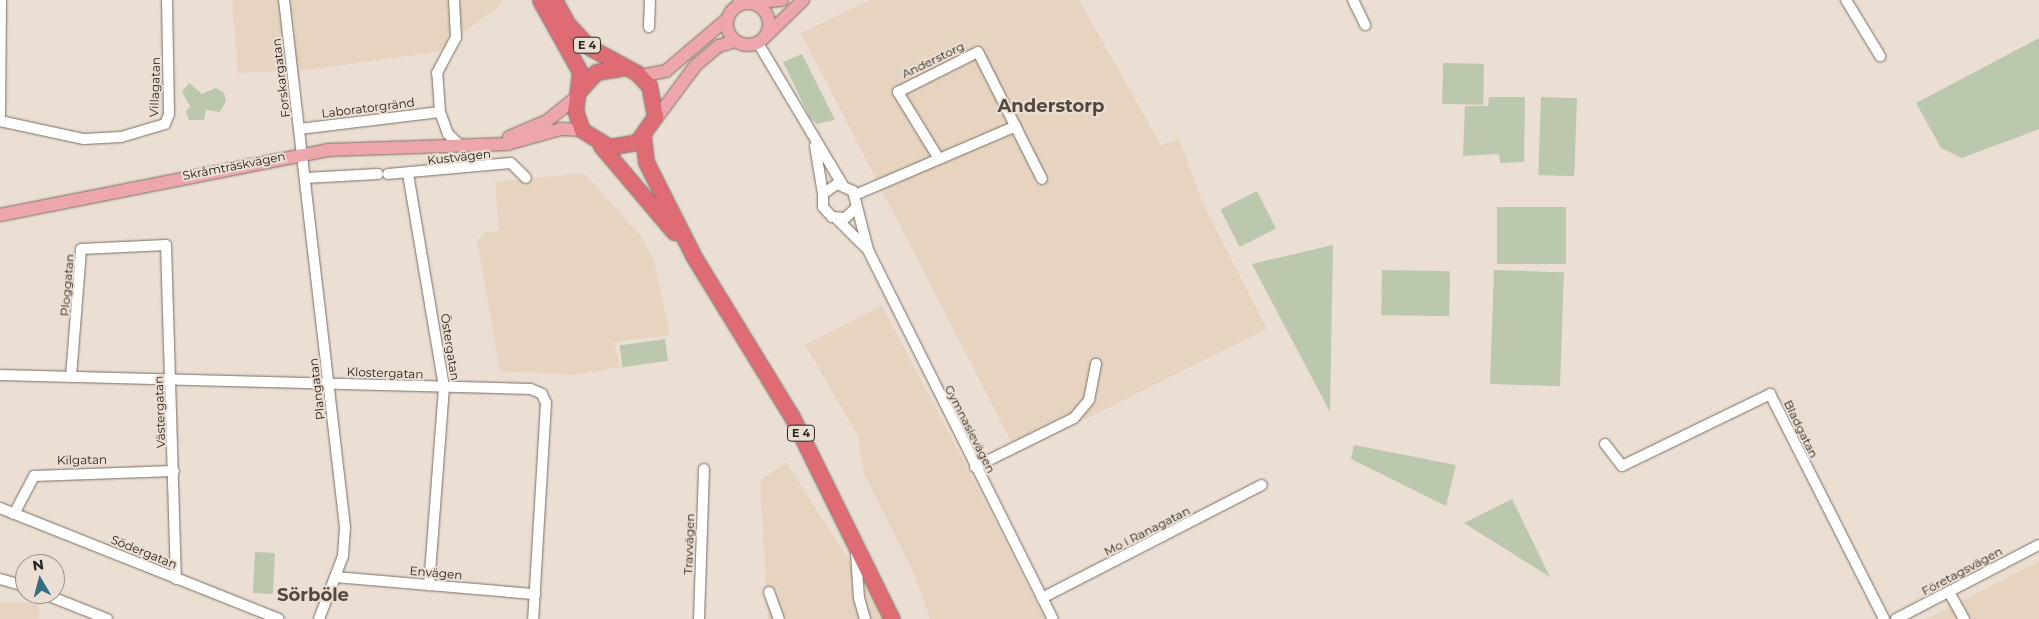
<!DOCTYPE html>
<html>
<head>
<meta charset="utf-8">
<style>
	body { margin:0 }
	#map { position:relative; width:2039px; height:619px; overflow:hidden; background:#ebded2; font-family:Montserrat,sans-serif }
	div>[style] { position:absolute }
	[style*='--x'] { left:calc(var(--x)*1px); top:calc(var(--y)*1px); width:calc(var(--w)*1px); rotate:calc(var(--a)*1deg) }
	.built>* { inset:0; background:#e6d4c1; transform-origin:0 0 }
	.green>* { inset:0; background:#bbc8ae; transform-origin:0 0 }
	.roads { filter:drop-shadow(0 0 1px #7a6e63) drop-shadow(0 0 1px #7a6e63) }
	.minor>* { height:10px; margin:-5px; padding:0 5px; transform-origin:5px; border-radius:5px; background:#fff }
	.major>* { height:12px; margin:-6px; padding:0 6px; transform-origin:6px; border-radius:6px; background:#eca6ac }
	.major>.ring { margin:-6px; padding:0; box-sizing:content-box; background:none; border:12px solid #eca6ac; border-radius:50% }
	.highway>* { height:15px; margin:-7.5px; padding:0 7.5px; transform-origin:7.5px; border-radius:7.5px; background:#df6b75 }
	span { translate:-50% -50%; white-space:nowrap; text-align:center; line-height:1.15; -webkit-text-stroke:4px #ebded2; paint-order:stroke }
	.shield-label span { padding:1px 4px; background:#ebded2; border:1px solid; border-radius:4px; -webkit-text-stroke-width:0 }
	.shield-label { font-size:11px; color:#28231e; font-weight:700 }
	.street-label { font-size:12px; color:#28231e }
	.district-label { font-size:18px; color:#53483e; font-weight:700 }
	.north { position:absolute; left:15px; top:554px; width:50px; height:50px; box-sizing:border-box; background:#ebded2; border:1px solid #9d938a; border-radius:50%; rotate:352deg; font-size:14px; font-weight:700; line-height:20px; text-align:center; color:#28231e }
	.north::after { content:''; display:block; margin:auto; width:18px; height:22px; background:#316d84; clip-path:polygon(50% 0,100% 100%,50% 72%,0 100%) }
</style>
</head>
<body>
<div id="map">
	<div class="built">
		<div style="clip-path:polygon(232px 0,502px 0,502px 4px,437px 52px,305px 70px,238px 73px)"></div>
		<div style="clip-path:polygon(871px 0,1079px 0,1161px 145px,1179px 139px,1204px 206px,1267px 329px,1017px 453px,801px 33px)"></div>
		<div style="clip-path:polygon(584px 173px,641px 236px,654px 261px,670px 335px,614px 342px,620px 367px,576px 375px,500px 371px,477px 240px,484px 233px,499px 231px,495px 182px)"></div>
		<div style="clip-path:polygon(882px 306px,935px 406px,1045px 619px,930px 619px,915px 576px,864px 474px,858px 436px,805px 345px)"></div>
		<div style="clip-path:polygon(786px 462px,875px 601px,883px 619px,768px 619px,760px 481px)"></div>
		<div style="clip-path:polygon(2039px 561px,2039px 619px,1927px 619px)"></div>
		<div style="left:0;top:602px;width:39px;height:17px;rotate:1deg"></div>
	</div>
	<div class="green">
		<div style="clip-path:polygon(2039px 38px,2039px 129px,1962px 158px,1941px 148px,1916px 103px)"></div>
		<div style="clip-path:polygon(802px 54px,835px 120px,817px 124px,810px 118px,783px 62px)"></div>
		<div style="left:1443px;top:63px;width:41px;height:41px;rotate:1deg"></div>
		<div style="clip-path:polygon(189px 83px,202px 94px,216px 88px,224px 93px,226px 101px,220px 112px,206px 110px,204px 120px,189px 120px,186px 112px,190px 106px,182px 92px)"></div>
		<div style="clip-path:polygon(1489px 97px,1525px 97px,1524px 162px,1500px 163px,1499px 154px,1463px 156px,1465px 106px,1488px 106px)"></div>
		<div style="left:1541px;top:97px;width:36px;height:78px;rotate:2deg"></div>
		<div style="left:1257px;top:191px;width:42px;height:41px;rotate:63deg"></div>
		<div style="left:1497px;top:207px;width:69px;height:57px"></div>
		<div style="clip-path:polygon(1333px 245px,1330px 412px,1252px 264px)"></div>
		<div style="left:1382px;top:270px;width:68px;height:45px;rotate:1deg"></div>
		<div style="left:1494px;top:270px;width:70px;height:114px;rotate:2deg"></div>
		<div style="left:665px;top:339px;width:22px;height:46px;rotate:82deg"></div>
		<div style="clip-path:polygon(1354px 445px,1456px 465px,1446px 506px,1351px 459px)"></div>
		<div style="clip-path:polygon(1512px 499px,1550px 577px,1464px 523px)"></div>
		<div style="left:255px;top:552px;width:20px;height:41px;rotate:3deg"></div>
	</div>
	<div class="roads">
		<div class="minor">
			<div style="--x:284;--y:0;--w:531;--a:83.4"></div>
			<div style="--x:345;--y:527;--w:29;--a:94"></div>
			<div style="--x:343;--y:556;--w:67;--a:110.9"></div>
			<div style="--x:739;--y:0;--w:4;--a:76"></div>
			<div style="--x:1353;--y:0;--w:28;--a:64"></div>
			<div style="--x:1846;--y:0;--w:66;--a:58.7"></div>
			<div style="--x:649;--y:27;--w:27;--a:-88"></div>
			<div style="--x:758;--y:43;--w:164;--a:59.2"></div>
			<div style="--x:440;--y:112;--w:23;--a:70"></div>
			<div style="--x:448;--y:134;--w:16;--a:43"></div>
			<div style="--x:0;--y:116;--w:116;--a:-89.5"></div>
			<div style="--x:0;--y:121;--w:86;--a:12.1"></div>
			<div style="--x:84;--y:139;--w:37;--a:-3"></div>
			<div style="--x:121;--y:137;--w:46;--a:-16.5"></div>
			<div style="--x:165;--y:124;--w:11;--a:-68"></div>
			<div style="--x:169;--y:114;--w:114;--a:-91"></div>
			<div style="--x:299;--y:129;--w:142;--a:-6.9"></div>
			<div style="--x:440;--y:112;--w:39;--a:-94"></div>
			<div style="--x:437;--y:73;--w:40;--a:-62"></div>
			<div style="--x:456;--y:38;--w:38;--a:-93"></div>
			<div style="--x:815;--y:146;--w:49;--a:80.5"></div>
			<div style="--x:939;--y:159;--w:79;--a:-121.5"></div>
			<div style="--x:898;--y:92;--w:89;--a:-26.6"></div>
			<div style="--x:978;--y:52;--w:142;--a:63.3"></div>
			<div style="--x:388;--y:174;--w:123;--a:-5.1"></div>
			<div style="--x:511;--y:163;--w:21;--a:45"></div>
			<div style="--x:408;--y:174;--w:216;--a:80.4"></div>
			<div style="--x:444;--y:387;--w:199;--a:94.3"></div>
			<div style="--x:305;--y:178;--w:73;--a:-3.1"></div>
			<div style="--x:855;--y:195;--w:175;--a:-23.2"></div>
			<div style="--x:855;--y:209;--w:13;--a:138"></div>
			<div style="--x:845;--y:218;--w:13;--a:-176"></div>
			<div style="--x:832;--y:217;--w:13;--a:-132"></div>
			<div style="--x:823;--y:207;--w:13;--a:-90"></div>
			<div style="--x:823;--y:194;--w:17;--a:-36"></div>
			<div style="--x:837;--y:184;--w:17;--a:24"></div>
			<div style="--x:853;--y:191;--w:61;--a:75.7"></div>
			<div style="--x:868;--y:250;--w:413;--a:63.4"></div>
			<div style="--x:836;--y:218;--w:41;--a:45"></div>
			<div style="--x:0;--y:375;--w:531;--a:1.51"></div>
			<div style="--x:531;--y:389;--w:12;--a:24"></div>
			<div style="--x:542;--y:394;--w:10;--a:66"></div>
			<div style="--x:546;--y:403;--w:216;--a:93.4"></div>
			<div style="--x:71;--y:377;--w:128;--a:-85.5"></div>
			<div style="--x:81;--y:249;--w:85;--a:-2.7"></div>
			<div style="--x:166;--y:245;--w:334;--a:88.3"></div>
			<div style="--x:1605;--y:444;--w:28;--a:52"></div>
			<div style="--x:1622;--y:466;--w:165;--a:-25.9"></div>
			<div style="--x:1770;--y:394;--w:252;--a:63.1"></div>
			<div style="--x:975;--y:467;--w:110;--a:-26.3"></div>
			<div style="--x:1074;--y:418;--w:23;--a:-50"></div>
			<div style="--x:1089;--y:400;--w:37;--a:-79"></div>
			<div style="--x:0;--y:508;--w:300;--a:21.7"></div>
			<div style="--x:14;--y:514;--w:43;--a:-62.2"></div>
			<div style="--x:34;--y:476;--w:140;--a:-2"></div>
			<div style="--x:856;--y:553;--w:45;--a:86.2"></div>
			<div style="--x:859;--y:598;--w:22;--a:74"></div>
			<div style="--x:335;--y:577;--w:201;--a:4.9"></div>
			<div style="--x:0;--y:579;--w:26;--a:16"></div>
			<div style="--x:769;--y:592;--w:29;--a:70"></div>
			<div style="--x:1949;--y:592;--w:31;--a:61"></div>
			<div style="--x:44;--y:594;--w:68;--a:21.6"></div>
			<div style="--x:1042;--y:598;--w:247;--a:-27.2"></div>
			<div style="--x:699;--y:619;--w:150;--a:-88.1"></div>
			<div style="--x:1896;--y:619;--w:161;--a:-27.4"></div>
		</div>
		<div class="major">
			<div class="ring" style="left:727px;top:3px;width:30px;height:30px"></div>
			<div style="--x:752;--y:3;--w:30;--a:-6"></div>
			<div style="--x:766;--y:36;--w:52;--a:-44.2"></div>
			<div style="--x:640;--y:76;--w:26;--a:-11"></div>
			<div style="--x:666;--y:71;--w:79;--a:-40.4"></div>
			<div style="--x:652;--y:124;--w:74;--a:-53.3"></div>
			<div style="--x:696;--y:65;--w:30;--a:-40"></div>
			<div style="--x:719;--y:46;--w:17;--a:-17"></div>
			<div style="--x:509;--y:137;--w:41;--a:-22.8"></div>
			<div style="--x:547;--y:121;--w:38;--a:-39"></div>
			<div style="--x:0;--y:215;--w:333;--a:-11.2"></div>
			<div style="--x:327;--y:150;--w:180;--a:-1.9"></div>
			<div style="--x:507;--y:144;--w:56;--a:-15.5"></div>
			<div style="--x:561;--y:129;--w:21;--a:3"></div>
		</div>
		<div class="highway">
			<div style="--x:540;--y:0;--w:82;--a:60.9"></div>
			<div style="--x:580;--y:72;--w:38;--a:97"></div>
			<div style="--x:575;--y:110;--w:21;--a:71"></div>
			<div style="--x:582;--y:130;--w:32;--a:32"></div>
			<div style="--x:609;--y:147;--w:28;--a:-10"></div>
			<div style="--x:637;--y:142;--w:32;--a:-55"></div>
			<div style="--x:655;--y:116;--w:31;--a:-101"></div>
			<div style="--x:649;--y:86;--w:18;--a:-133"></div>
			<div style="--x:637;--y:73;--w:55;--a:-151.6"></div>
			<div style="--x:589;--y:47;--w:33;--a:-133"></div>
			<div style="--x:567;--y:23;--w:26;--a:-119"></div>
			<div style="--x:579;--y:91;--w:25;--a:-48"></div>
			<div style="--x:596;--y:72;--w:25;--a:-9"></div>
			<div style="--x:643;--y:137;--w:25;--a:83"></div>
			<div style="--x:646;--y:162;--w:106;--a:63.2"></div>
			<div style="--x:694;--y:257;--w:185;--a:58.5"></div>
			<div style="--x:791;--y:415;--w:228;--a:63.7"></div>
			<div style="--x:601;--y:146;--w:113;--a:49.7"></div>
		</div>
	</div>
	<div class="shield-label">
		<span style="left:587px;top:45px">E 4</span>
		<span style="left:801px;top:433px">E 4</span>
	</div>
	<div class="street-label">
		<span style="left:933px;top:60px;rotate:-26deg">Anderstorg</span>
		<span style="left:281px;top:78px;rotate:-97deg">Forskargatan</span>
		<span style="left:155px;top:87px;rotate:-88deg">Villagatan</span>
		<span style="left:368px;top:108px;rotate:-7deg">Laboratorgränd</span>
		<span style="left:459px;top:157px;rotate:-6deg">Kustvägen</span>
		<span style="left:234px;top:166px;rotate:-11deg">Skråmträskvägen</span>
		<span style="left:67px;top:285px;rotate:-85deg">Ploggatan</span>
		<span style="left:450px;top:347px;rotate:81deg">Östergatan</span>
		<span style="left:385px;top:373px;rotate:2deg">Klostergatan</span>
		<span style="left:317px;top:389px;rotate:-97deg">Plangatan</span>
		<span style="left:160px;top:412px;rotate:-92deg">Västergatan</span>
		<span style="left:970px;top:429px;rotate:63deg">Gymnasievägen</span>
		<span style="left:1801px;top:429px;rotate:64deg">Bladgatan</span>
		<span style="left:82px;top:460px;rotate:-1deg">Kilgatan</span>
		<span style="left:1147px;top:531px;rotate:-27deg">Mo i Ranagatan</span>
		<span style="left:689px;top:544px;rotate:-88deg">Travvägen</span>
		<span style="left:144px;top:552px;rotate:22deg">Södergatan</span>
		<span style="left:1962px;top:571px;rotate:-28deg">Företagsvägen</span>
		<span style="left:436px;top:573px;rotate:5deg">Envägen</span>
	</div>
	<div class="district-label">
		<span style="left:1051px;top:106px">Anderstorp</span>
		<span style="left:313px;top:595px">Sörböle</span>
	</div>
	<div class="north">N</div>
</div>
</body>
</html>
